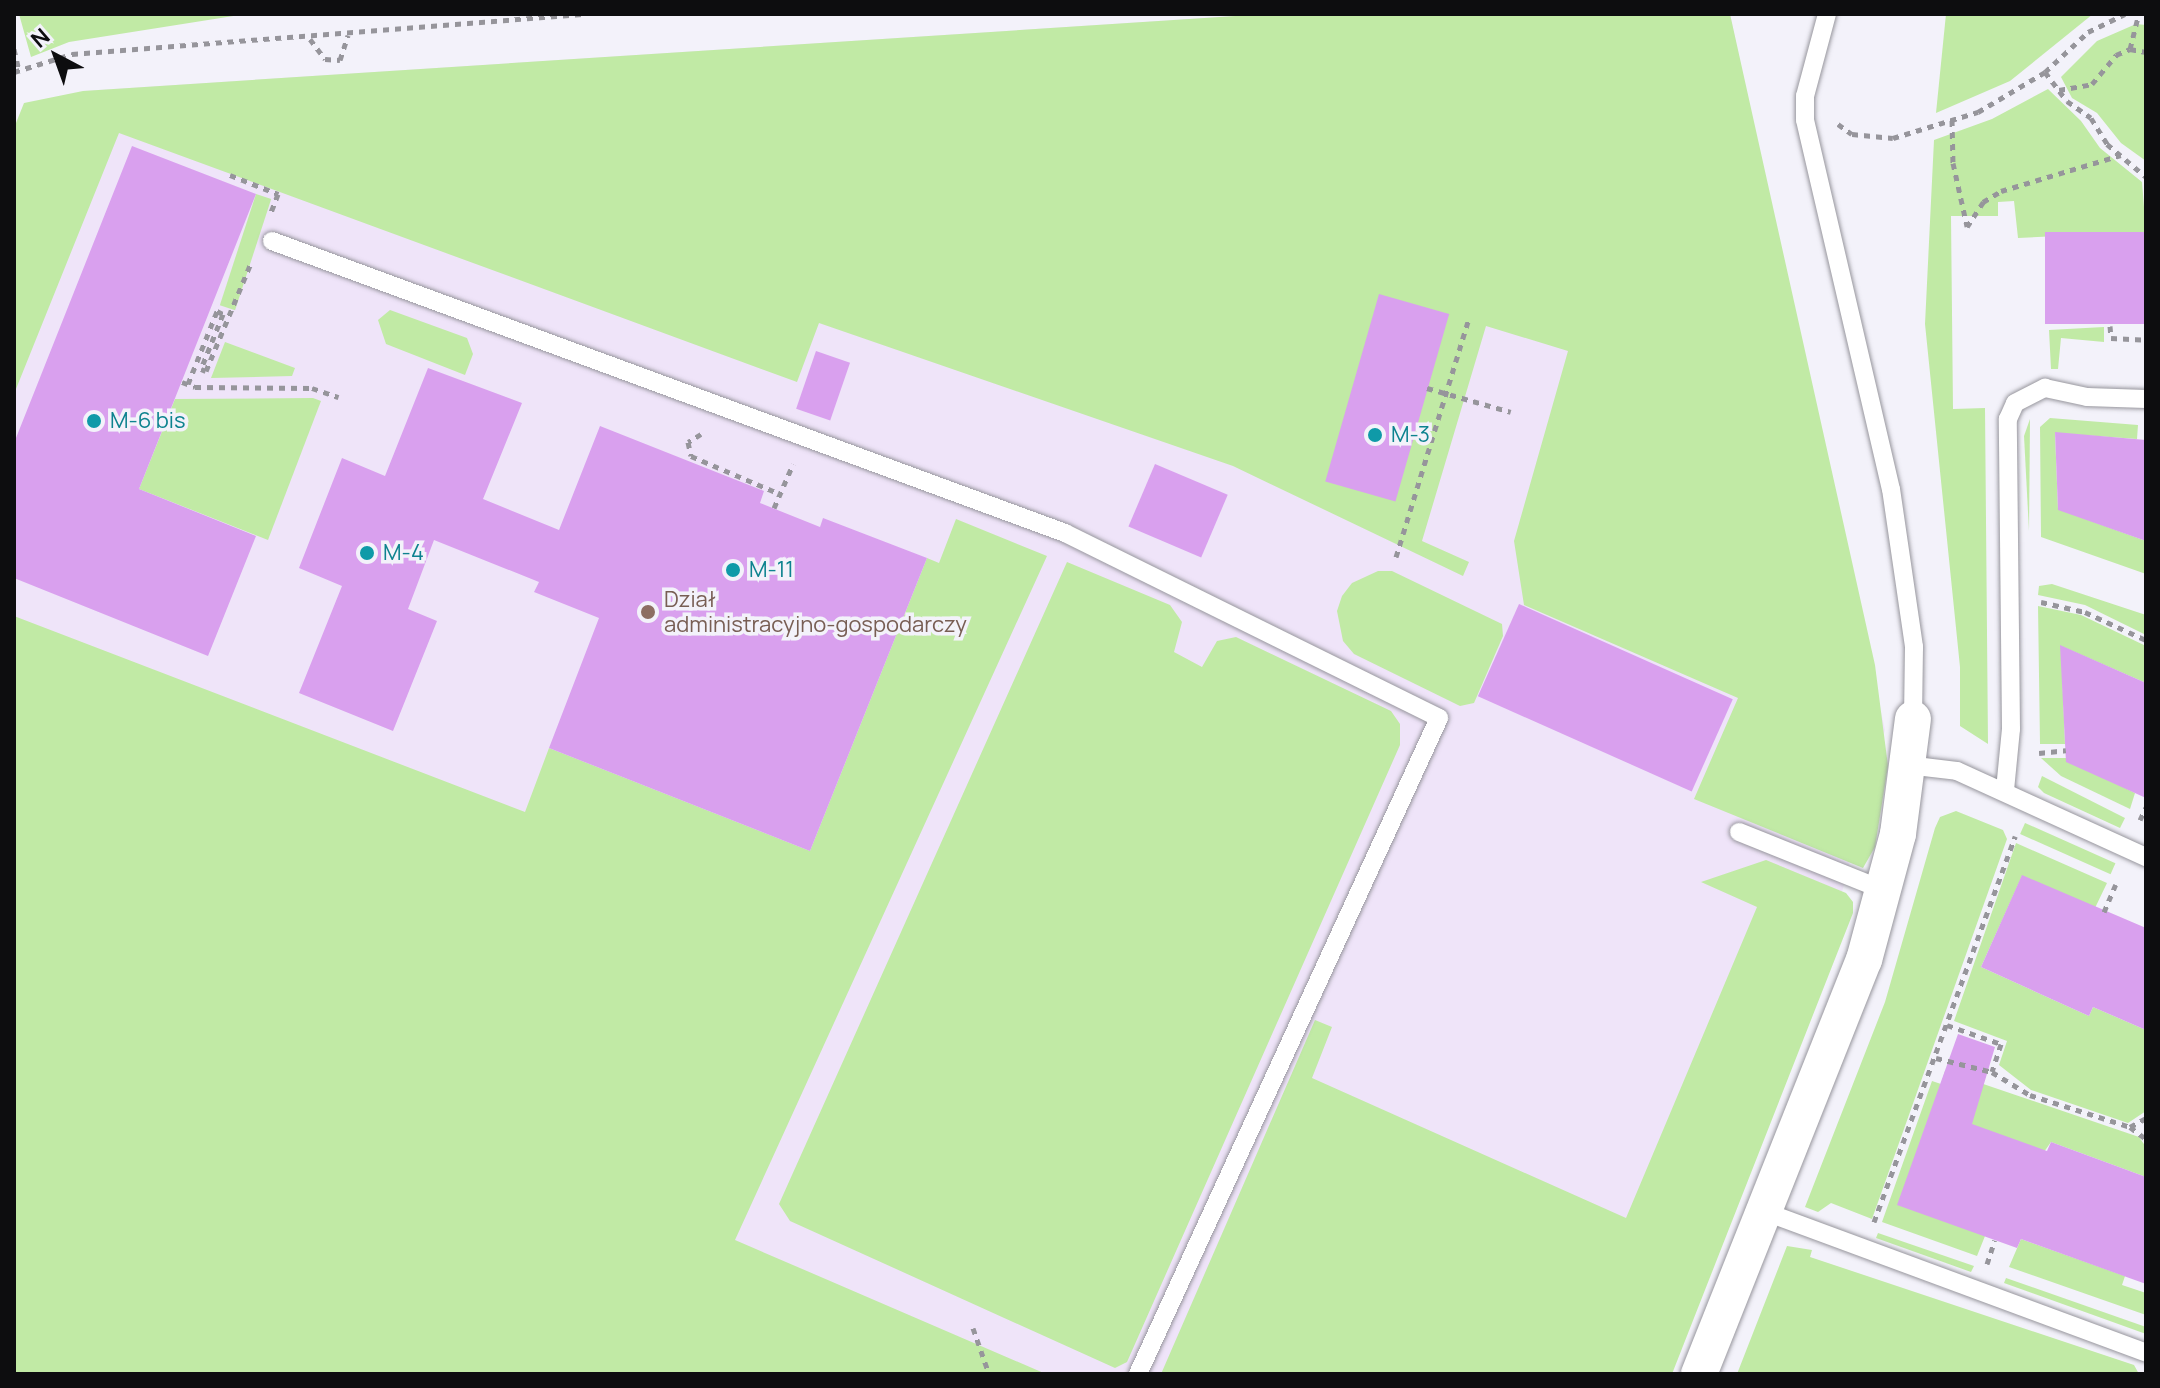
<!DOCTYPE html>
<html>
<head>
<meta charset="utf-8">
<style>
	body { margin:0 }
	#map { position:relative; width:2160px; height:1388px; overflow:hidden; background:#f3f2fa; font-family:Manrope,sans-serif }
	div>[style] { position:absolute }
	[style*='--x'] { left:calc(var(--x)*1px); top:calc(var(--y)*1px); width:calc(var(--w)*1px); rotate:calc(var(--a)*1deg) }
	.education>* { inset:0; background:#efe4f9 }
	.green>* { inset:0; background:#c1eaa5; transform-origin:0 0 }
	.building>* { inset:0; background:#d9a0ee; transform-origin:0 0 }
	.path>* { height:5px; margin-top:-2.5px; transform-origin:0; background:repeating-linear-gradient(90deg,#96959b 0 6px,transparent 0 12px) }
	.roads { filter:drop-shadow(0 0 2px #97969d) drop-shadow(0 0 2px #97969d) }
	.service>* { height:18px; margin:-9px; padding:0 9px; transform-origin:9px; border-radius:9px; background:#fff }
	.minor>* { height:36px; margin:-18px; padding:0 18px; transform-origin:18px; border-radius:18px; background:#fff }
	.dots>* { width:22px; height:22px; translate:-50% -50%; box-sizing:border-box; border:4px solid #f3f2fa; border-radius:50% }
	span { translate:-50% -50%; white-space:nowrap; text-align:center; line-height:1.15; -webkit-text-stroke:7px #f3f2fa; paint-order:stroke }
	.culture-label { font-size:22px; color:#0d838f }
	.left { translate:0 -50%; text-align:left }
	.education-label { font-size:22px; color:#785e54 }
	.frame { position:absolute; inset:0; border:16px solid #0d0d0f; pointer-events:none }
	.north { position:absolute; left:16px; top:16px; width:80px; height:80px; -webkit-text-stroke:6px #f3f2fa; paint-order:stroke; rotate:319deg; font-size:22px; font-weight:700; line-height:32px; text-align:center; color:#0d0d0f }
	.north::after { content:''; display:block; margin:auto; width:28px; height:36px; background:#0d0d0f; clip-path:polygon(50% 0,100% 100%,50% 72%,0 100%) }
</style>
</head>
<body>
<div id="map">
	<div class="education">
		<div style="clip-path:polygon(1266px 14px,1730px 14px,1885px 730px,1842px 892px,1648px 1374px,14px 1374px,14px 265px,83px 91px)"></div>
	</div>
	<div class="green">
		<div style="clip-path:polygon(19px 14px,246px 14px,69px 42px,31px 57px)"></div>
		<div style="clip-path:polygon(1266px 14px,1730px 14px,1875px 665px,1888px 766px,1875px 847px,1863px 868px,1694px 799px,1738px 698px,1524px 605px,1514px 541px,1568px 351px,1486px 326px,1422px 541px,1469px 562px,1463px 576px,1233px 466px,819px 323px,797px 382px,119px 133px,14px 394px,14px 128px,24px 103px,83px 91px)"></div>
		<div style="clip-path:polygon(1946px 14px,2093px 14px,2010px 81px,1936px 113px)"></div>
		<div style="clip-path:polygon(2136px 24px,2146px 25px,2146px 161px,2121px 143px,2097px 113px,2072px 98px,2061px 77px,2097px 41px)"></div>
		<div style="clip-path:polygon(2048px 89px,2081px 121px,2100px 148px,2142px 182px,2146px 232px,2018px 238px,2014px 201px,1998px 202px,1998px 216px,1951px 216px,1953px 409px,1985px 408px,1988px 744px,1960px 726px,1960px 667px,1925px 324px,1934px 140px,1992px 119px)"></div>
		<div style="left:256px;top:194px;width:16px;height:117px;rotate:18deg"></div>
		<div style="clip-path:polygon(390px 310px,467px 338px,473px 354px,465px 375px,386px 344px,378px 320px)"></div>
		<div style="clip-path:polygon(2104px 327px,2104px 342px,2061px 338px,2058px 369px,2051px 369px,2049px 330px)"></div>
		<div style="clip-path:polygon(225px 342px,295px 368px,292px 376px,211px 378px)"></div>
		<div style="clip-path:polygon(313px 398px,321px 401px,268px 540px,139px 489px,175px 399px)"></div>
		<div style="clip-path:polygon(2050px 418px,2138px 425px,2137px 439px,2055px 433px,2058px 509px,2146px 541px,2146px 574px,2041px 537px,2040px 427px)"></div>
		<div style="clip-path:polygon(2030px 419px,2029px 531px,2024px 436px)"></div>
		<div style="clip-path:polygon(956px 519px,1047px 556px,735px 1240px,1046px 1374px,14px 1374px,14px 616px,525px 812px,549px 748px,810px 851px,927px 558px,939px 563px)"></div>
		<div style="clip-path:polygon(1067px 562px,1170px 605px,1182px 622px,1174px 652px,1202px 667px,1217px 641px,1236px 637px,1391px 711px,1400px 724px,1400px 745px,1127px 1362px,1115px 1368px,790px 1221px,779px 1204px)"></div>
		<div style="clip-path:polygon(1378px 571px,1392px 571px,1502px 624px,1503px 636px,1474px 703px,1460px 706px,1354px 654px,1343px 641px,1337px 611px,1342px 596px,1352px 583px)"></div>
		<div style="clip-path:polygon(2052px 584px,2146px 615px,2146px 635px,2085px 605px,2038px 595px,2039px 586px)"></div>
		<div style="clip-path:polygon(2038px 606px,2081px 615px,2146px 646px,2146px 683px,2061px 646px,2065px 744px,2040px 744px)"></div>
		<div style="clip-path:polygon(2041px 758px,2066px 758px,2135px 793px,2130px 809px,2061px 776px)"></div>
		<div style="clip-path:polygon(2042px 776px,2125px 818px,2120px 828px,2044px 793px,2038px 787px)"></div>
		<div style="clip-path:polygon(1956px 811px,2003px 830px,2007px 839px,1872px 1219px,1831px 1203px,1818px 1212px,1805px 1207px,1885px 1002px,1935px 828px,1940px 817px)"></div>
		<div style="left:2025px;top:823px;width:99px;height:12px;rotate:24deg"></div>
		<div style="clip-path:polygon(2016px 843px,2107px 883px,2095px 908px,2022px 876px,1981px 967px,2089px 1016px,2093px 1007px,2146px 1030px,2146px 1111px,2128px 1123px,2031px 1090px,1999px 1065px,2007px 1041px,1954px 1021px)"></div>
		<div style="clip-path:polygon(1766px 860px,1846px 893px,1853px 902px,1853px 913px,1672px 1374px,1161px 1374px,1315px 1020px,1332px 1027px,1312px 1078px,1626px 1218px,1757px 907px,1701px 882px)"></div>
		<div style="clip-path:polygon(1945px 1071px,2139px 1137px,2146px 1147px,2146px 1177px,2051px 1142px,1985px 1236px,1977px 1256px,1882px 1222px,1932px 1081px,1941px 1084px)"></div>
		<div style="clip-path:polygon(1878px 1233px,1974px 1266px,1971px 1272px,1876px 1238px)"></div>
		<div style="clip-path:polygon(2021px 1239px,2125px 1276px,2122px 1285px,2146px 1293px,2146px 1315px,2009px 1267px)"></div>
		<div style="clip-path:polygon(1787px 1246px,1812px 1250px,1810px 1257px,2134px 1365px,2139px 1374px,1737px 1374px)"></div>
		<div style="clip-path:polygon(2006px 1278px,2146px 1327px,2146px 1334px,2004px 1283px)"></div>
	</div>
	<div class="building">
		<div style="clip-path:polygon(132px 146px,256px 194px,139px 489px,256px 536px,208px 656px,14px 578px,14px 443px)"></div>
		<div style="left:2146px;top:232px;width:92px;height:101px;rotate:90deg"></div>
		<div style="left:1379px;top:294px;width:73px;height:195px;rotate:16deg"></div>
		<div style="left:816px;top:351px;width:36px;height:61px;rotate:19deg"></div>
		<div style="clip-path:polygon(428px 368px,522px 403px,483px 499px,559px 530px,600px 426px,764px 491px,760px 503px,820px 527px,823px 518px,927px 558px,810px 851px,549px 748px,599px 618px,534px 592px,539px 582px,434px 540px,408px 609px,437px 621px,393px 731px,299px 693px,342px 586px,299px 568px,342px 458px,385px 476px)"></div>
		<div style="clip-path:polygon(2055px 432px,2146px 440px,2146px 541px,2058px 510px)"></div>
		<div style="left:1155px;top:464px;width:79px;height:68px;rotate:23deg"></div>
		<div style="left:1519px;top:604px;width:234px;height:101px;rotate:24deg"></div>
		<div style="clip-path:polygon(2060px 645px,2146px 683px,2146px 798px,2066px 762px)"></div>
		<div style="clip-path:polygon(2022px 875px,2146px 928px,2146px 1030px,2093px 1007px,2089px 1016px,1981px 967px)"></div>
		<div style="clip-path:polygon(1958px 1034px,1995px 1047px,1972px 1124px,2047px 1151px,2051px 1142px,2146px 1177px,2146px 1284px,2021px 1239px,2017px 1248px,1897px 1205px)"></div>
	</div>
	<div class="path">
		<div style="--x:310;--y:39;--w:25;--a:53"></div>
		<div style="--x:325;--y:59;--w:15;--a:4"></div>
		<div style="--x:340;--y:60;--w:26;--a:-72"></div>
		<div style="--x:14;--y:49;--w:22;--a:77"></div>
		<div style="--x:2130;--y:49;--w:36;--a:-76"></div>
		<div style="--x:14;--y:72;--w:61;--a:-17.2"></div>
		<div style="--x:72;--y:54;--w:512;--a:-4.48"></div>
		<div style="--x:2045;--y:72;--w:36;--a:53"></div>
		<div style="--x:2067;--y:101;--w:29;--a:35"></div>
		<div style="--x:2091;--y:118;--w:31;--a:58"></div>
		<div style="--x:2107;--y:144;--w:51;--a:40.2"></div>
		<div style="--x:2059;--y:90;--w:34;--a:-10"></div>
		<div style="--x:2092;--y:84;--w:38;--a:-50"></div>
		<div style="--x:2116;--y:55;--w:15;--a:-23"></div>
		<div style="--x:2130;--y:49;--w:16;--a:11"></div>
		<div style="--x:1952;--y:120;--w:43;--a:88.7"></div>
		<div style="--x:1953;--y:163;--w:65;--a:77.5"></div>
		<div style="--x:1838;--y:124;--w:17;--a:36"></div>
		<div style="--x:1852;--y:134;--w:41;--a:5.6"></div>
		<div style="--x:1893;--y:138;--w:89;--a:-17"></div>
		<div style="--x:1978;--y:112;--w:78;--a:-30.8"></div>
		<div style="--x:2045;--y:72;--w:59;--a:-42.9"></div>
		<div style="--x:2088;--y:32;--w:41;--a:-25.9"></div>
		<div style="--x:230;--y:175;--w:52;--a:21.6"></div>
		<div style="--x:278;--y:194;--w:19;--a:111"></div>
		<div style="--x:1967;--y:227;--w:30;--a:-57"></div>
		<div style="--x:1983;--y:202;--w:21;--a:-31"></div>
		<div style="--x:2001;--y:191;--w:125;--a:-16.7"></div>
		<div style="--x:2110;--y:326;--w:12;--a:85"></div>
		<div style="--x:2111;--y:338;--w:35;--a:3"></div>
		<div style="--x:182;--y:382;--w:14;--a:21"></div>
		<div style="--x:195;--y:387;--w:117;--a:0.5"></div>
		<div style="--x:312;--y:388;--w:28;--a:19"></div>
		<div style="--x:188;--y:384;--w:79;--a:-68.3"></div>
		<div style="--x:217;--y:311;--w:7;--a:27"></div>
		<div style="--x:223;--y:314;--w:59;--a:111.8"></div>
		<div style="--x:201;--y:369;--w:5;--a:22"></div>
		<div style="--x:206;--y:371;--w:117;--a:-67.4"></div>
		<div style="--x:1427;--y:388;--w:87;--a:15.9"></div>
		<div style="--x:701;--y:434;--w:15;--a:148"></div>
		<div style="--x:688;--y:442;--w:14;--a:78"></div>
		<div style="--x:691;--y:456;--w:97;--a:23.1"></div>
		<div style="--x:774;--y:508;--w:48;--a:-66.6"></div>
		<div style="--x:1396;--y:557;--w:247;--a:-73"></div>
		<div style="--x:2041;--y:602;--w:45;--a:12.8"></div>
		<div style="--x:2085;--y:612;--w:67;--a:24.7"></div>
		<div style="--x:2039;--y:753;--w:27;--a:-6"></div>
		<div style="--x:2140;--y:820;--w:14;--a:-65"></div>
		<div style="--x:2104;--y:912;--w:30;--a:-67"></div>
		<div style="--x:1947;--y:1025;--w:57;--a:19.4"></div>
		<div style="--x:2001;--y:1044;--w:29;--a:108"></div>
		<div style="--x:1936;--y:1058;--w:58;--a:14"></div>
		<div style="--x:1992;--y:1072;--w:44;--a:31.2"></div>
		<div style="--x:2030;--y:1095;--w:105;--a:17.7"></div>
		<div style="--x:2130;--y:1127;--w:18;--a:-29"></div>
		<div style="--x:2130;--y:1127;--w:20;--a:37"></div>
		<div style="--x:1874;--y:1222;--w:411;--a:-69.9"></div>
		<div style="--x:1987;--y:1264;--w:25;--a:-72"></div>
		<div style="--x:973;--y:1328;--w:49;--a:70.8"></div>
	</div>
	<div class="roads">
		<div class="service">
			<div style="--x:1827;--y:14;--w:85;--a:105"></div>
			<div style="--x:1805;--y:96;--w:24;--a:90"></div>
			<div style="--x:1805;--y:120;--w:379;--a:76.9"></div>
			<div style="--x:1891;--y:489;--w:160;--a:81.7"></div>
			<div style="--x:1914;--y:647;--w:72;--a:90.8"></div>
			<div style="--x:272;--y:241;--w:845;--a:20.21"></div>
			<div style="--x:1065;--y:533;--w:417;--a:26.3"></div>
			<div style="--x:1439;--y:718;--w:722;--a:114.65"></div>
			<div style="--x:1907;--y:765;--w:50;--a:6.8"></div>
			<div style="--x:1957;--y:771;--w:208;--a:24.5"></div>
			<div style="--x:2005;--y:790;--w:61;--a:-84.4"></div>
			<div style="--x:2011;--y:729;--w:310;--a:-90.6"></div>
			<div style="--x:2008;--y:419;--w:17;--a:-66"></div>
			<div style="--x:2015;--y:403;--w:34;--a:-27"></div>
			<div style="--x:2045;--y:388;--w:43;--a:12.1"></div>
			<div style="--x:2087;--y:397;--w:59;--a:1.9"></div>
			<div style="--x:1739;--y:832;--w:155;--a:21.9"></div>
			<div style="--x:1763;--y:1211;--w:408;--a:20.3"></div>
		</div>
		<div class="minor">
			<div style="--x:1699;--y:1374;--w:446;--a:-68.3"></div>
			<div style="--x:1864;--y:960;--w:131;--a:-74.9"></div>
			<div style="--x:1898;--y:834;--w:116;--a:-82.6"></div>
		</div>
	</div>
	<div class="dots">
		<div style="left:94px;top:421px;background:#0f9aa8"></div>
		<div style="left:1375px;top:435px;background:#0f9aa8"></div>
		<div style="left:367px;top:553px;background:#0f9aa8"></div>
		<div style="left:733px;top:570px;background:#0f9aa8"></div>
		<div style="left:648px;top:612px;background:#8d6e63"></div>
	</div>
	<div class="culture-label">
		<span class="left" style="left:110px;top:421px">M-6 bis</span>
		<span class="left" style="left:1391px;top:435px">M-3</span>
		<span class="left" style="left:383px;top:553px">M-4</span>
		<span class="left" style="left:749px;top:570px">M-11</span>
	</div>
	<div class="education-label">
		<span class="left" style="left:664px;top:612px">Dział<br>administracyjno-gospodarczy</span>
	</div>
	<div class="frame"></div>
	<div class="north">N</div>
</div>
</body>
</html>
